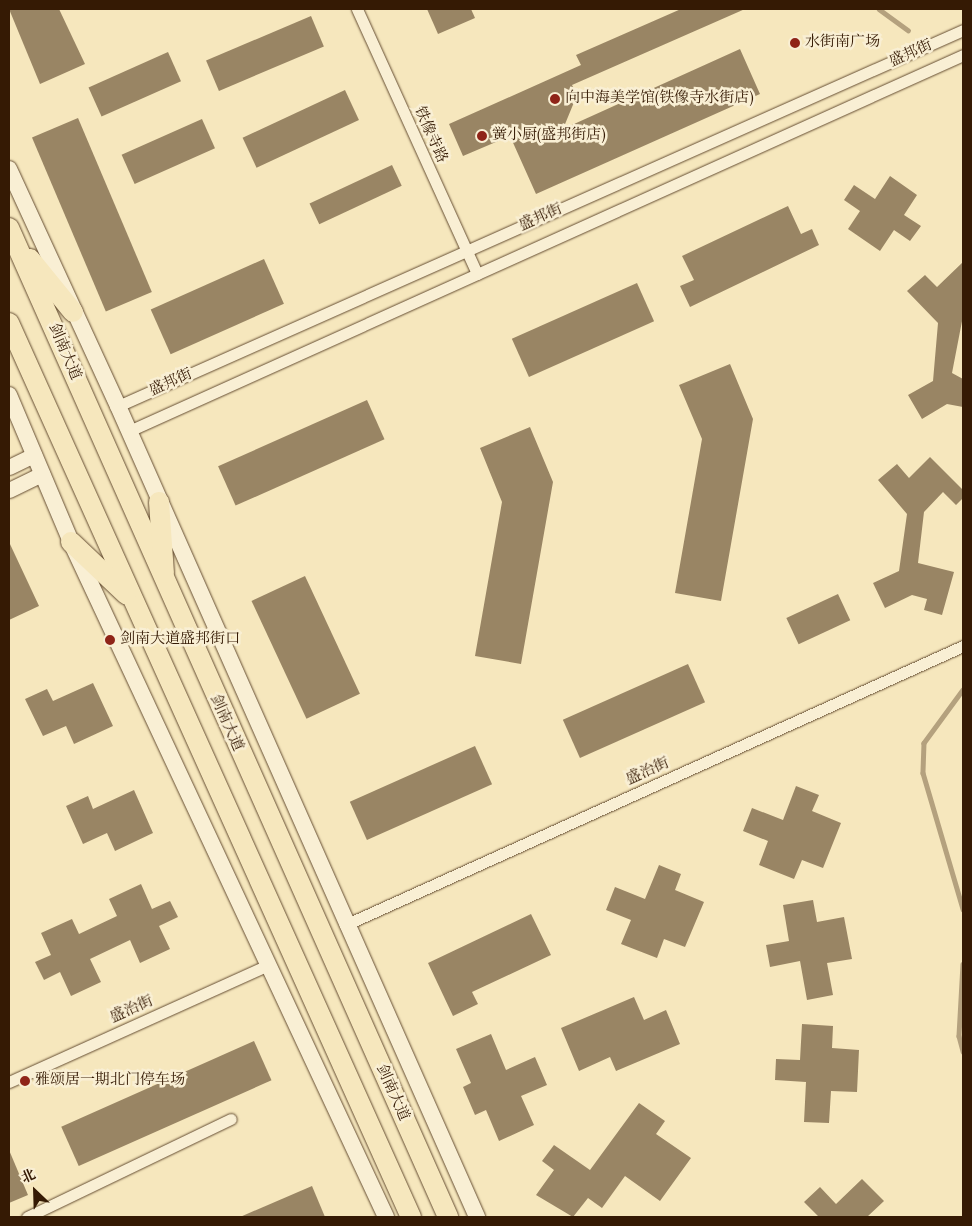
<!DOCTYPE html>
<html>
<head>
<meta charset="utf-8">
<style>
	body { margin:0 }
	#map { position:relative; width:972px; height:1226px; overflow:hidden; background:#f6e7bd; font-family:Vollkorn,"Noto Serif SC",serif }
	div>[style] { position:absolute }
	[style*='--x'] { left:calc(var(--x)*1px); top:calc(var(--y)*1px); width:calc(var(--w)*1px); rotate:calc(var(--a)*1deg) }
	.stream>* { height:4.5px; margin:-2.25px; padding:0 2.25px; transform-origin:2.25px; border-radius:2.25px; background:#b4a17e }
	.building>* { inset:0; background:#998564; transform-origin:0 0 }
	.roads { filter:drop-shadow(0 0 1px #654d32) drop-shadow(0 0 1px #654d32) }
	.minor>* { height:11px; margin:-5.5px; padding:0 5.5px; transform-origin:5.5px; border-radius:5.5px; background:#f9efd4 }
	.tertiary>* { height:15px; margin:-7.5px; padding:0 7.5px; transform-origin:7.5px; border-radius:7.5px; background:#f9efd4 }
	.secondary>* { height:16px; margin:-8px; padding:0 8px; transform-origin:8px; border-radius:8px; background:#f9efd4 }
	.trunk>* { height:20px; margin:-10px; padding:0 10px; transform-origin:10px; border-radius:10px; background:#f6e7bd }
	.dots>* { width:14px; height:14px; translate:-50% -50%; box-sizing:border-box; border:2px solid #f9efd4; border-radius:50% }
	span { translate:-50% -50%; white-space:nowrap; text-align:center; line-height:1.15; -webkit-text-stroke:5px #f9efd4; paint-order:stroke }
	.poi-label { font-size:15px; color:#351a04 }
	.left { translate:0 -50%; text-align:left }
	.street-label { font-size:15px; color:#351a04 }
	.frame { position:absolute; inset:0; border:10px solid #351a04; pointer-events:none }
	.north { position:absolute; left:10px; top:1166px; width:50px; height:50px; -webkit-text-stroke:4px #f9efd4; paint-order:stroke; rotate:336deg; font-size:14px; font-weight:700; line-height:20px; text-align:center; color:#351a04 }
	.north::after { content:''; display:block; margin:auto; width:18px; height:22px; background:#351a04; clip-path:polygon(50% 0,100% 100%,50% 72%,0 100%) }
</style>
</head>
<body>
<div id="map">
	<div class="stream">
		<div style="--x:879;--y:9;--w:36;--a:36"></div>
		<div style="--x:963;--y:690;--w:66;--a:126.3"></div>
		<div style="--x:924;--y:743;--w:30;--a:92"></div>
		<div style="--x:923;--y:773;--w:142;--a:73.6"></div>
		<div style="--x:963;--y:964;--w:72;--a:93.2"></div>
		<div style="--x:959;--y:1036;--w:16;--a:75"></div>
	</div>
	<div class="building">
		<div style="clip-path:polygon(9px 9px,59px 9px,85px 64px,40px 84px)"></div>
		<div style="clip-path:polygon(427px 9px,471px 9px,475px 18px,438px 34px)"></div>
		<div style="clip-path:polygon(681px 9px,745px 9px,572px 85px,577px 95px,563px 129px,740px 49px,760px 94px,536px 194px,510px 136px,463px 156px,449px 124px,581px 65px,576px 55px)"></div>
		<div style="left:311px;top:16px;width:33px;height:114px;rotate:67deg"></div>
		<div style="left:168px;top:52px;width:32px;height:87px;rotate:66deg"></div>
		<div style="left:345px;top:90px;width:33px;height:113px;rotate:65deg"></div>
		<div style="left:78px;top:118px;width:189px;height:50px;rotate:67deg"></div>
		<div style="left:202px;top:119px;width:32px;height:88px;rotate:66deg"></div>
		<div style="left:392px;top:165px;width:23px;height:91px;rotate:65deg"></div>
		<div style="clip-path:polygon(890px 176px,917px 195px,904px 215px,921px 226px,910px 241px,894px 230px,880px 251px,848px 229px,860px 211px,844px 200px,854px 185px,875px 199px)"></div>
		<div style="clip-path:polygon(788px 206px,801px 234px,812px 229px,819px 245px,690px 307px,680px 286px,694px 280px,682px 256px)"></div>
		<div style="left:264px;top:259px;width:49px;height:124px;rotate:66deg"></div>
		<div style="clip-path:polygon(963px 262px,963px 316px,952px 373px,963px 379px,963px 407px,947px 404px,922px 419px,908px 395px,933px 381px,938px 323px,907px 291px,925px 275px,937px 287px)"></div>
		<div style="left:637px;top:283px;width:42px;height:137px;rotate:66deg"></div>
		<div style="clip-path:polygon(730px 364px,753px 419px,721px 601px,675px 593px,702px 439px,679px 385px)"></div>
		<div style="left:367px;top:400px;width:43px;height:163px;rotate:66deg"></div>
		<div style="clip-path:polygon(530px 427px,553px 482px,521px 664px,475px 656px,502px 502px,480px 448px)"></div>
		<div style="clip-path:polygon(930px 457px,963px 490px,963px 498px,956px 505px,943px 492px,924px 512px,918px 563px,954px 572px,942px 615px,924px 610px,927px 599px,912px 595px,885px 608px,873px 583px,899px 571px,907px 514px,878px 480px,897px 464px,909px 478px)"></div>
		<div style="clip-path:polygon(9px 542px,39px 606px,9px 620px)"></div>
		<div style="left:305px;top:576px;width:130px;height:59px;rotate:65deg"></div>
		<div style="left:838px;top:594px;width:29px;height:57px;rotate:65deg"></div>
		<div style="left:688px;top:664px;width:42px;height:137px;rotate:66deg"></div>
		<div style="clip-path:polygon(93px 683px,113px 726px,74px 744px,66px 726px,43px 736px,25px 699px,47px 689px,53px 701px)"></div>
		<div style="left:475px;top:746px;width:42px;height:137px;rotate:66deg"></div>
		<div style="clip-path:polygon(796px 786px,819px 795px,812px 811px,841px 823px,823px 868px,802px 860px,794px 879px,759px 865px,768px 841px,743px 831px,752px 808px,783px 820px)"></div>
		<div style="clip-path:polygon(134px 790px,153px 833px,115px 851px,107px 833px,83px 844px,66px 806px,88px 796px,93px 809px)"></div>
		<div style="clip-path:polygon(659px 865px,681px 874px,675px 890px,704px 902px,685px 947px,664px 939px,657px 958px,621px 944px,631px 920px,606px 910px,615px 887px,645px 899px)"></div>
		<div style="clip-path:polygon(141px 884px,152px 909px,170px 901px,178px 917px,159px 926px,170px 949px,140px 963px,130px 940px,90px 959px,101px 982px,71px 996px,60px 972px,44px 980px,35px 962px,51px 955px,41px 933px,72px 919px,79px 934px,117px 916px,109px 899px)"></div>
		<div style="clip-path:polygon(813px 900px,817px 922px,844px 917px,852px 959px,827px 963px,833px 995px,807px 1000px,800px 961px,770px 967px,766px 945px,789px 941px,783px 905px)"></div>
		<div style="clip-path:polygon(531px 914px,551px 955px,472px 992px,478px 1004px,453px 1016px,428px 963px)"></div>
		<div style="clip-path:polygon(634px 997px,644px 1020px,666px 1010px,680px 1044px,616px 1071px,610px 1057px,579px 1071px,561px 1028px)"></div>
		<div style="clip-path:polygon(802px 1024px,833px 1026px,832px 1048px,859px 1050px,857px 1092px,831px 1091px,829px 1123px,804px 1122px,806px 1082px,775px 1080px,776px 1059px,800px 1060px)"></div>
		<div style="clip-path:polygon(491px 1034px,506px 1070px,535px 1057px,547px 1085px,521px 1096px,534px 1125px,499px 1141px,486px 1110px,475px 1115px,463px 1087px,471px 1083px,456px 1049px)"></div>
		<div style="left:254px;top:1041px;width:43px;height:211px;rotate:66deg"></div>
		<div style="clip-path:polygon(639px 1103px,665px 1121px,656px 1134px,691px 1158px,660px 1201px,625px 1176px,602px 1208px,588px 1198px,573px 1217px,536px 1195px,554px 1170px,542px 1161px,554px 1145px,590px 1170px)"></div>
		<div style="clip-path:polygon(9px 1150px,28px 1195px,9px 1203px)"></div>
		<div style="clip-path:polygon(862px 1179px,884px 1201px,867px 1217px,819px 1217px,804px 1202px,820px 1187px,836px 1204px)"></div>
		<div style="clip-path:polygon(312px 1186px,325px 1217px,240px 1217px)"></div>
	</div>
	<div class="roads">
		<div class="minor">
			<div style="--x:357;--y:9;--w:291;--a:65.6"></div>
			<div style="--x:118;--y:406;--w:925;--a:-23.99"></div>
			<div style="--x:129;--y:431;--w:915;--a:-24.27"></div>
			<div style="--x:345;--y:925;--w:678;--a:-24.3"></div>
			<div style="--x:9;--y:1082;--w:284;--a:-24.3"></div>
			<div style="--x:27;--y:1217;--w:226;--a:-25.7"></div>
		</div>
		<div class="tertiary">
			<div style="--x:9;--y:467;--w:28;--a:-26"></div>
			<div style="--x:9;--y:490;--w:37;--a:-26"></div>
		</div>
		<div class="secondary">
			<div style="--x:9;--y:169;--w:261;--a:65.3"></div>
			<div style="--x:118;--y:406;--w:887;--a:66.12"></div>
			<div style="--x:9;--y:395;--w:160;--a:67.1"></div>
			<div style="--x:71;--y:542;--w:745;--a:64.98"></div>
		</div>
		<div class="trunk">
			<div style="--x:9;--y:228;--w:1082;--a:66.06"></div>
			<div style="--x:30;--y:259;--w:68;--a:50.9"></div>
			<div style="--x:9;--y:323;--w:980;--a:65.79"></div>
			<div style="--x:159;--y:502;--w:71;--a:86"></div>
			<div style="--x:71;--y:542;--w:76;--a:43.4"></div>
		</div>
	</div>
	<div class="dots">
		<div style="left:795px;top:43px;background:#8f2418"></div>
		<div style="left:555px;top:99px;background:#8f2418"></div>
		<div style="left:482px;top:136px;background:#8f2418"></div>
		<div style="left:110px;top:640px;background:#8f2418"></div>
		<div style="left:25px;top:1081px;background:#8f2418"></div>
	</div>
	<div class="poi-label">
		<span class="left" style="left:805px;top:43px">水街南广场</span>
		<span class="left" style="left:565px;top:99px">向中海美学馆(铁像寺水街店)</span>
		<span class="left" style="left:492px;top:136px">黉小厨(盛邦街店)</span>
		<span class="left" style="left:120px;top:640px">剑南大道盛邦街口</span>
		<span class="left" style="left:35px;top:1081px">雅颂居一期北门停车场</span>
	</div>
	<div class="street-label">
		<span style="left:911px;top:54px;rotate:-24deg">盛邦街</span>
		<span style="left:430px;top:135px;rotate:66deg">铁像寺路</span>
		<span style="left:541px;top:218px;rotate:-24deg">盛邦街</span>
		<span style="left:64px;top:352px;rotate:67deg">剑南大道</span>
		<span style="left:171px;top:383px;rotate:-24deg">盛邦街</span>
		<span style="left:226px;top:723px;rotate:66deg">剑南大道</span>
		<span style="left:648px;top:772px;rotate:-24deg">盛治街</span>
		<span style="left:132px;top:1010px;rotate:-24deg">盛治街</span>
		<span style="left:392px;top:1093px;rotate:66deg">剑南大道</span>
	</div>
	<div class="frame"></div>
	<div class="north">北</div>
</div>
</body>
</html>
